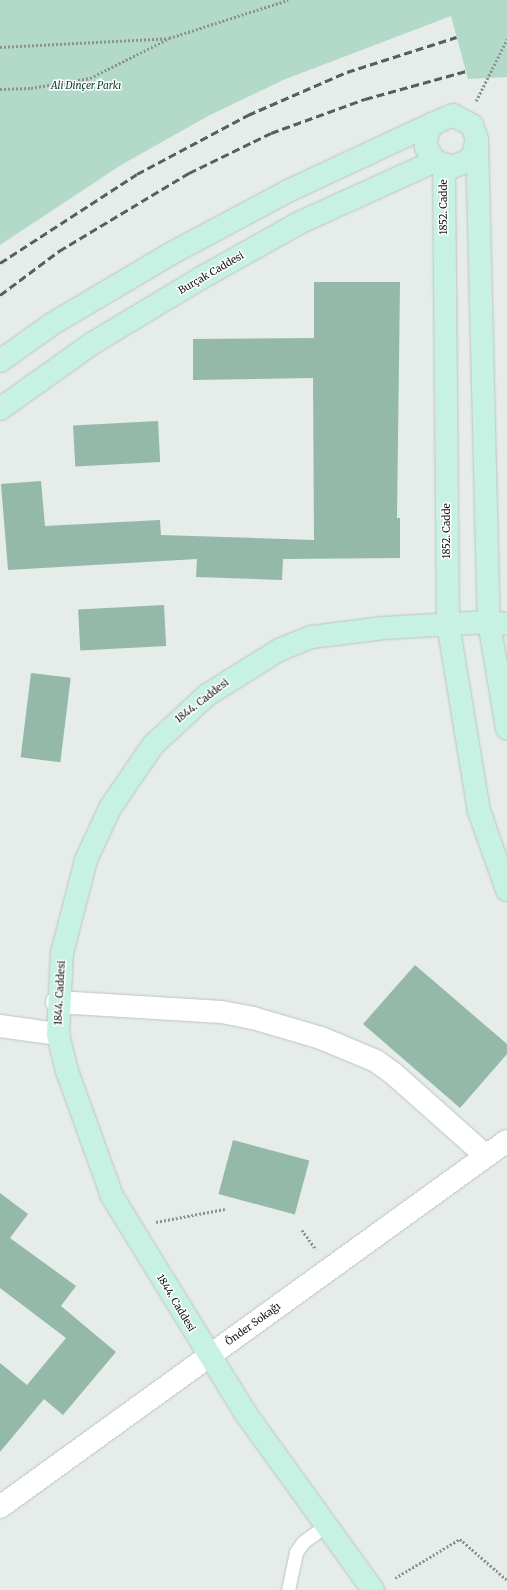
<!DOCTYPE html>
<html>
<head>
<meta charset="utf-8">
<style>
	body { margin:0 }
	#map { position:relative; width:507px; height:1590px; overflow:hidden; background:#e5ece9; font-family:Merriweather,serif }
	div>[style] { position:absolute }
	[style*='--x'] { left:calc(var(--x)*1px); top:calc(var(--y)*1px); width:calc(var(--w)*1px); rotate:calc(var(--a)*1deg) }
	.green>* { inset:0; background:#b3d9c8 }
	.building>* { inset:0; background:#94b9a9; transform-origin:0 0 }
	.path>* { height:2.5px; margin-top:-1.25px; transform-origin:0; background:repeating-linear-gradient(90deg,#8d9290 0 2px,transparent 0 4px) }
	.roads { filter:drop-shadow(0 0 1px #bdc4c1) drop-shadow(0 0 1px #bdc4c1) }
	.lane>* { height:13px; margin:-6.5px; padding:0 6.5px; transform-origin:6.5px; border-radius:6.5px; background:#fff }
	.street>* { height:22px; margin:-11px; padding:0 11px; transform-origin:11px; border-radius:11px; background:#fff }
	.secondary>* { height:22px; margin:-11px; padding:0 11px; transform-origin:11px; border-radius:11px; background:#c6f1e3 }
	.rail>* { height:3px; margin-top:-1.5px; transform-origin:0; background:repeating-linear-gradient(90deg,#595e5c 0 8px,transparent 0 12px) }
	span { translate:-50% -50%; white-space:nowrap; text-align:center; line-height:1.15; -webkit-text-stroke:3px #fff; paint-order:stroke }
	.park-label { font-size:10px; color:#033929; font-style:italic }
	.street-label { font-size:10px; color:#101312 }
</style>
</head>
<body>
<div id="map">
	<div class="green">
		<div style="clip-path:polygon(0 0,507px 0,507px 77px,468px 79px,451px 16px,283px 80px,208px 116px,121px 165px,0 245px)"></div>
	</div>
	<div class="building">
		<div style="clip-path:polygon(314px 282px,400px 282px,397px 518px,400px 518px,400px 558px,283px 559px,282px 580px,196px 577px,197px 559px,8px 570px,1px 484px,41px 481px,45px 526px,160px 520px,161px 535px,314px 540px,313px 378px,193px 380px,193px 339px,314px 338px)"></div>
		<div style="left:158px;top:421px;width:41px;height:85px;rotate:87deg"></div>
		<div style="left:164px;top:605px;width:41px;height:86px;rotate:87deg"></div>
		<div style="left:31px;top:673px;width:40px;height:85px;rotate:7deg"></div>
		<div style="clip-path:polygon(415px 965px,507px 1044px,507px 1054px,460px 1108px,363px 1024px)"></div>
		<div style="left:233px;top:1140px;width:79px;height:56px;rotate:15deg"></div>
		<div style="clip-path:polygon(0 1193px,28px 1214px,10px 1238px,76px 1286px,61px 1306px,116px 1352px,63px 1415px,44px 1399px,0 1452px,0 1363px,27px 1385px,66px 1338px,0 1288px)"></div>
	</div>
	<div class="path">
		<div style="--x:0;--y:47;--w:169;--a:-3"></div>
		<div style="--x:169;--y:38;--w:125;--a:-17.7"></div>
		<div style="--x:0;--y:89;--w:31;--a:-2"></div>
		<div style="--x:31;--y:88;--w:60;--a:-9.6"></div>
		<div style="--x:90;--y:78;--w:87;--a:-26.6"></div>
		<div style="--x:476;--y:101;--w:69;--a:-63.4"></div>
		<div style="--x:156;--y:1222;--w:70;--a:-10.7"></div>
		<div style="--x:302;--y:1230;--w:24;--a:54"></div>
		<div style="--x:395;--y:1578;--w:76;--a:-31"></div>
		<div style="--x:460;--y:1539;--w:62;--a:41.1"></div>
	</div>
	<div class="roads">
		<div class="lane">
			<div style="--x:288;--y:1590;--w:39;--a:-78"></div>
			<div style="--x:296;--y:1552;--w:12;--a:-55"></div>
			<div style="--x:303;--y:1542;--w:29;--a:-36"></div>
		</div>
		<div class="street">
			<div style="--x:57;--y:1002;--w:165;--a:3.5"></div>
			<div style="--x:222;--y:1012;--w:32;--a:11"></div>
			<div style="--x:253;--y:1018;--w:71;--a:16.4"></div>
			<div style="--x:321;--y:1038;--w:60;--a:22.7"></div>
			<div style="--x:376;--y:1061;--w:22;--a:36"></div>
			<div style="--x:394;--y:1074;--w:123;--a:41.7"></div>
			<div style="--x:0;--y:1026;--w:59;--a:7.9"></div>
			<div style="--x:0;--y:1507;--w:625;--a:-35.83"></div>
		</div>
		<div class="secondary">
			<div style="--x:477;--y:140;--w:16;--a:105"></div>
			<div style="--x:473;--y:155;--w:8;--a:135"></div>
			<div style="--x:467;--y:161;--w:16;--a:158"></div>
			<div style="--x:452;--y:167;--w:18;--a:-161"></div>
			<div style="--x:435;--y:161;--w:17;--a:-123"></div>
			<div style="--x:426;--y:147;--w:9;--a:-90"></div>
			<div style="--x:426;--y:138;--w:15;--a:-67"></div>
			<div style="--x:432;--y:124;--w:23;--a:-23"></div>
			<div style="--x:453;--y:115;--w:21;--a:28"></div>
			<div style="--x:472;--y:125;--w:16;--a:72"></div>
			<div style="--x:477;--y:140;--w:482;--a:88.6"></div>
			<div style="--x:489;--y:622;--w:108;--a:80.4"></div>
			<div style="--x:444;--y:165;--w:459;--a:89.5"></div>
			<div style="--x:448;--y:624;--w:190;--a:80.6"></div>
			<div style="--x:479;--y:811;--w:84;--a:70.5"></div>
			<div style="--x:0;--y:361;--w:64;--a:-35.4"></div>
			<div style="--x:52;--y:324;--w:139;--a:-30.6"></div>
			<div style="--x:172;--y:253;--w:132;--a:-28.1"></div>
			<div style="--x:288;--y:191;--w:159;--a:-25"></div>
			<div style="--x:0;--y:409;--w:114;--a:-35.4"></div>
			<div style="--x:93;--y:343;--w:126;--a:-31"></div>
			<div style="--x:201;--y:278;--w:112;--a:-29.3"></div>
			<div style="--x:299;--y:223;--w:149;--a:-24.5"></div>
			<div style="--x:373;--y:1590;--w:217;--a:-125.8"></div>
			<div style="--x:246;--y:1414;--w:256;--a:-121.6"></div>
			<div style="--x:112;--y:1196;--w:133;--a:-109.8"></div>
			<div style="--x:67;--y:1071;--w:38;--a:-104"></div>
			<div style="--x:58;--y:1034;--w:81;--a:-87.2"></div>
			<div style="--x:62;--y:953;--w:96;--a:-75.5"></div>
			<div style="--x:86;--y:860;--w:57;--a:-65.2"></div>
			<div style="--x:110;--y:808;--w:76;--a:-55.7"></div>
			<div style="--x:153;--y:745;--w:74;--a:-42.8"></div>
			<div style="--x:207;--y:695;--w:85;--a:-32"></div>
			<div style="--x:279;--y:650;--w:35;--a:-22"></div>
			<div style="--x:312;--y:637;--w:72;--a:-7.2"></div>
			<div style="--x:383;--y:628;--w:106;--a:-3.2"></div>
			<div style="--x:489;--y:622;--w:18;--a:6"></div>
		</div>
	</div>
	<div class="rail">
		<div style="--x:0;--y:263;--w:163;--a:-33"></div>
		<div style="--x:137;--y:174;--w:126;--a:-28"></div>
		<div style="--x:248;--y:115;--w:108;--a:-23.5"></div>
		<div style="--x:347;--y:72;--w:115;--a:-17.7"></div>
		<div style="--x:0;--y:295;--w:74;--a:-36.7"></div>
		<div style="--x:59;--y:251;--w:152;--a:-31"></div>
		<div style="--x:189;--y:173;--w:91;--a:-26"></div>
		<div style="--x:271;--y:133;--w:100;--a:-19.9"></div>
		<div style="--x:365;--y:99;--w:105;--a:-15.5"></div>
	</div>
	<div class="park-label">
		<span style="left:86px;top:86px">Ali Dinçer Parkı</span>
	</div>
	<div class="street-label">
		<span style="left:444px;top:207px;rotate:-90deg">1852. Cadde</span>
		<span style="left:211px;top:273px;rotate:-30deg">Burçak Caddesi</span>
		<span style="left:447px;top:531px;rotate:-90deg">1852. Cadde</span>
		<span style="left:202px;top:701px;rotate:-38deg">1844. Caddesi</span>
		<span style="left:60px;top:993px;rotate:-87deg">1844. Caddesi</span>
		<span style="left:176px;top:1303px;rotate:59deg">1844. Caddesi</span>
		<span style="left:253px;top:1324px;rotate:-36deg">Önder Sokağı</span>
	</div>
</div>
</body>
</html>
